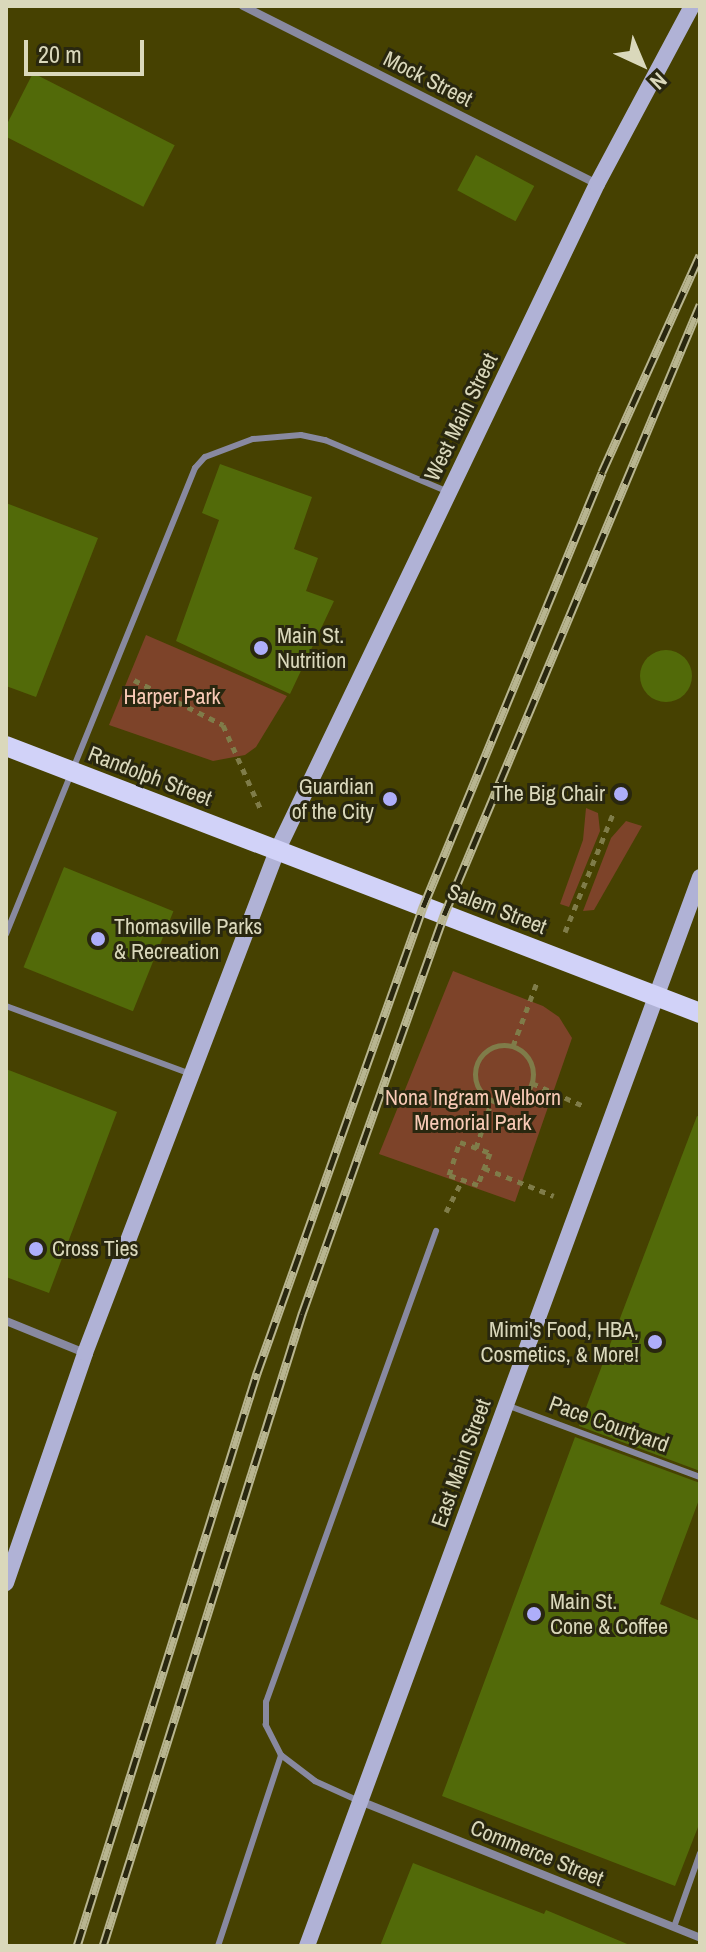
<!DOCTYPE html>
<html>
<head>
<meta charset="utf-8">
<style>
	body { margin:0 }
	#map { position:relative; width:706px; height:1952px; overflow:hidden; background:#464101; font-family:"Archivo Narrow",sans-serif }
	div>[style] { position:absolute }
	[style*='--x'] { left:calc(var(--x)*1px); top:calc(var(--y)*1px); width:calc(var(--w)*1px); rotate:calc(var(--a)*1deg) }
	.green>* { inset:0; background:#7d4329 }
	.building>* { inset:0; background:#526a09; transform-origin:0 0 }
	.round { border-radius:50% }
	.path>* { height:5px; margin-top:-2.5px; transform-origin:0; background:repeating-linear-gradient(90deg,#7f7c49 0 6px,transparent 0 12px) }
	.path>.ring { margin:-2.5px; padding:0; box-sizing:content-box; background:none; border:5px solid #7f7c49; border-radius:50% }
	.lane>* { height:6px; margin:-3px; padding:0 3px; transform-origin:3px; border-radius:3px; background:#8889a0 }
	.street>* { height:8px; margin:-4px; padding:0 4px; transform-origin:4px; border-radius:4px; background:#8889a0 }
	.secondary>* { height:16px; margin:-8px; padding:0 8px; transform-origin:8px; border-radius:8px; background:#b0b2d6 }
	.primary>* { height:20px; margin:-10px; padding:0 10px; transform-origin:10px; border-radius:10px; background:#d1d2f8 }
	.rail>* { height:9px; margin-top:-4.5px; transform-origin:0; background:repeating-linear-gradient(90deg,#29270f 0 18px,#b8b590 0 36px); box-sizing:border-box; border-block:2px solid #b8b590 }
	.dots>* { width:22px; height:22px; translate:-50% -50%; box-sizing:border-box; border:4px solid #29270f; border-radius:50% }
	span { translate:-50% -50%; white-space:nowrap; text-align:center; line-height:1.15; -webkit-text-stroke:6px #29270f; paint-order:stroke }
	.street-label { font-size:22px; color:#dad8bb }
	.poi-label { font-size:22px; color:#dad8bb }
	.left { translate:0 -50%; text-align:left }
	.right { translate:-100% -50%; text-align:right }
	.park-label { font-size:22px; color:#f8cab6 }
	.frame { position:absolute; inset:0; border:8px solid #dad8bb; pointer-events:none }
	.north { position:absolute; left:602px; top:24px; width:80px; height:80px; -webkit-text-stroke:6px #29270f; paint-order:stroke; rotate:136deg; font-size:22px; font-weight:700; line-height:32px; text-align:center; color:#dad8bb }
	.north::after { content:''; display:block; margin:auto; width:28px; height:36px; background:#dad8bb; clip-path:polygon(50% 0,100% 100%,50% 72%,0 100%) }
	.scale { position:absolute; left:24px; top:40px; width:120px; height:36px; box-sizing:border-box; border:4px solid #dad8bb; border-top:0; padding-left:10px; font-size:24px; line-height:28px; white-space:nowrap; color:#dad8bb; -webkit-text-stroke:6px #29270f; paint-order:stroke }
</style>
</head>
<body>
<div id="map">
	<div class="green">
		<div style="clip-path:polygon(146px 635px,287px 696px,256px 747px,245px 755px,213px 761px,109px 725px)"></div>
		<div style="clip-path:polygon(586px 808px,598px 813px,600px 831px,569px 907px,560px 904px,583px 840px)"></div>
		<div style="clip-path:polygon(626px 821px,642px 826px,594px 910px,583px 911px,611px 838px)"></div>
		<div style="clip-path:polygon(453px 971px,543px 1006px,559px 1017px,572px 1038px,515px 1202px,379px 1154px)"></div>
	</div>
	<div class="building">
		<div style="left:33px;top:73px;width:159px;height:69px;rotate:27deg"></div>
		<div style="left:476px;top:155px;width:66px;height:40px;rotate:28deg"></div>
		<div style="clip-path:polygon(220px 464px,312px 497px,294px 549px,318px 558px,306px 591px,334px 601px,290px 694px,176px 641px,219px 520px,202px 513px)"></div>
		<div style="clip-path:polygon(6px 503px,98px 538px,36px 697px,6px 686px)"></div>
		<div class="round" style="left:640px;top:650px;width:52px;height:52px"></div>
		<div style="left:64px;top:867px;width:118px;height:108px;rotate:22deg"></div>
		<div style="clip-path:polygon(6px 1069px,117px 1112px,49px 1293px,6px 1277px)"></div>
		<div style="clip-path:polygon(697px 1116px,700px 1117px,700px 1471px,579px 1426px)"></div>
		<div style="clip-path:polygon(575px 1437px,700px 1483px,700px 1497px,660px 1604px,700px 1621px,700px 1822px,675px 1886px,442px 1796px)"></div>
		<div style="clip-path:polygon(413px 1863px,544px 1914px,546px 1910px,632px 1946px,380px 1946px)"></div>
	</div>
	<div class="path">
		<div style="--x:134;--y:680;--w:100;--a:26.8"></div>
		<div style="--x:223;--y:725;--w:93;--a:65.9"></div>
		<div style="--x:565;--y:932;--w:127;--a:-67.9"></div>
		<div class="ring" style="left:475px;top:1045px;width:53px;height:53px"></div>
		<div style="--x:513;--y:1046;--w:68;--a:-69.4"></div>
		<div style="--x:532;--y:1083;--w:59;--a:24"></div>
		<div style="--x:460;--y:1142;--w:32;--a:20"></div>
		<div style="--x:490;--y:1153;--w:34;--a:111"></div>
		<div style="--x:478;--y:1185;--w:31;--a:-161"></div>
		<div style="--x:449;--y:1175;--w:35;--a:-72"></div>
		<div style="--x:476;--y:1148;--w:51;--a:-71.6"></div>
		<div style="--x:484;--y:1168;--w:75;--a:21.8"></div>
		<div style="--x:446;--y:1212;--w:37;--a:-63"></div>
	</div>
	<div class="lane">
		<div style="--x:6;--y:934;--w:503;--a:-67.92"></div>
		<div style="--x:195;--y:468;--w:15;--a:-48"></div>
		<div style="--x:205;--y:457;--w:51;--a:-20.6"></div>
		<div style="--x:253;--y:439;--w:48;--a:-4.8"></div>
		<div style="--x:301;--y:435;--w:25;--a:12"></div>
		<div style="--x:325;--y:440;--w:134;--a:22.8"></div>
		<div style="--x:6;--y:1006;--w:194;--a:20.2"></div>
		<div style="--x:509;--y:1406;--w:204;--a:20.4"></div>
		<div style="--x:359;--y:1801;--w:48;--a:-155.6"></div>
		<div style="--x:315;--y:1781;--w:43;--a:-142.6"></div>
		<div style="--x:281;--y:1755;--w:34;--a:-117"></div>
		<div style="--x:266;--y:1725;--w:23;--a:-90"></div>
		<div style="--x:266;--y:1702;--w:501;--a:-70.15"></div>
		<div style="--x:674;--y:1927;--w:78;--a:-70.6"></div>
		<div style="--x:218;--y:1946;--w:201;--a:-71.7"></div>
	</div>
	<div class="street">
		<div style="--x:243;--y:6;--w:396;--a:26.7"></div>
		<div style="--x:6;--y:1321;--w:85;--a:22.1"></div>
		<div style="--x:360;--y:1801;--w:367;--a:21.9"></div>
	</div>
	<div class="secondary">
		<div style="--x:6;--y:1583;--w:243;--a:-71"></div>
		<div style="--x:85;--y:1353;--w:537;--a:-69.07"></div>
		<div style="--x:277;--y:851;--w:740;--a:-64.37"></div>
		<div style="--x:597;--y:184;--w:202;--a:-61.9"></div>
		<div style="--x:307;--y:1946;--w:1139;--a:-69.81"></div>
	</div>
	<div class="primary">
		<div style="--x:6;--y:746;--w:744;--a:21.04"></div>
	</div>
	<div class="rail">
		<div style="--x:77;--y:1946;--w:601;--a:-72.56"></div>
		<div style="--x:257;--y:1373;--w:495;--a:-70.4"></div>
		<div style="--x:423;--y:907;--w:470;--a:-67.6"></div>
		<div style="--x:602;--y:472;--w:238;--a:-65.7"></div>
		<div style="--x:103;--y:1946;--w:663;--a:-72.52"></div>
		<div style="--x:302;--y:1314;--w:424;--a:-70.4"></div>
		<div style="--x:444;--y:915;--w:662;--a:-67.23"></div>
	</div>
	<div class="dots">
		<div style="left:261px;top:648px;background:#aeaefa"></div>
		<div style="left:621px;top:794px;background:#aeaefa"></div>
		<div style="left:390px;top:799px;background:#aeaefa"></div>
		<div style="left:98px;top:939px;background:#aeaefa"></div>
		<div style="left:36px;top:1249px;background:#aeaefa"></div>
		<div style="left:655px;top:1342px;background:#aeaefa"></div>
		<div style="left:534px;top:1614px;background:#aeaefa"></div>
	</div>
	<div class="street-label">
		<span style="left:428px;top:79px;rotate:27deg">Mock Street</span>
		<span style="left:461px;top:417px;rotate:-64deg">West Main Street</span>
		<span style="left:150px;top:776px;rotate:21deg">Randolph Street</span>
		<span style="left:497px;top:909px;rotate:21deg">Salem Street</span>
		<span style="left:609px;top:1424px;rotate:20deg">Pace Courtyard</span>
		<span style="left:461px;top:1463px;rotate:-70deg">East Main Street</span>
		<span style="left:537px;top:1853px;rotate:22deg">Commerce Street</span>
	</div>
	<div class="poi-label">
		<span class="left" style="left:277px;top:648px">Main St.<br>Nutrition</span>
		<span class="right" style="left:374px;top:799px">Guardian<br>of the City</span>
		<span class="right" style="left:605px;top:794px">The Big Chair</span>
		<span class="left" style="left:114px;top:939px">Thomasville Parks<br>&amp; Recreation</span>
		<span class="left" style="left:52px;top:1249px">Cross Ties</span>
		<span class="right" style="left:639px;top:1342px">Mimi's Food, HBA,<br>Cosmetics, &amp; More!</span>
		<span class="left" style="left:550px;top:1614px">Main St.<br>Cone &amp; Coffee</span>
	</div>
	<div class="park-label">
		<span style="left:172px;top:697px">Harper Park</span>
		<span style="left:473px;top:1110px">Nona Ingram Welborn<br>Memorial Park</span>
	</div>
	<div class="frame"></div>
	<div class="north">N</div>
	<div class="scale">20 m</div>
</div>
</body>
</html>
